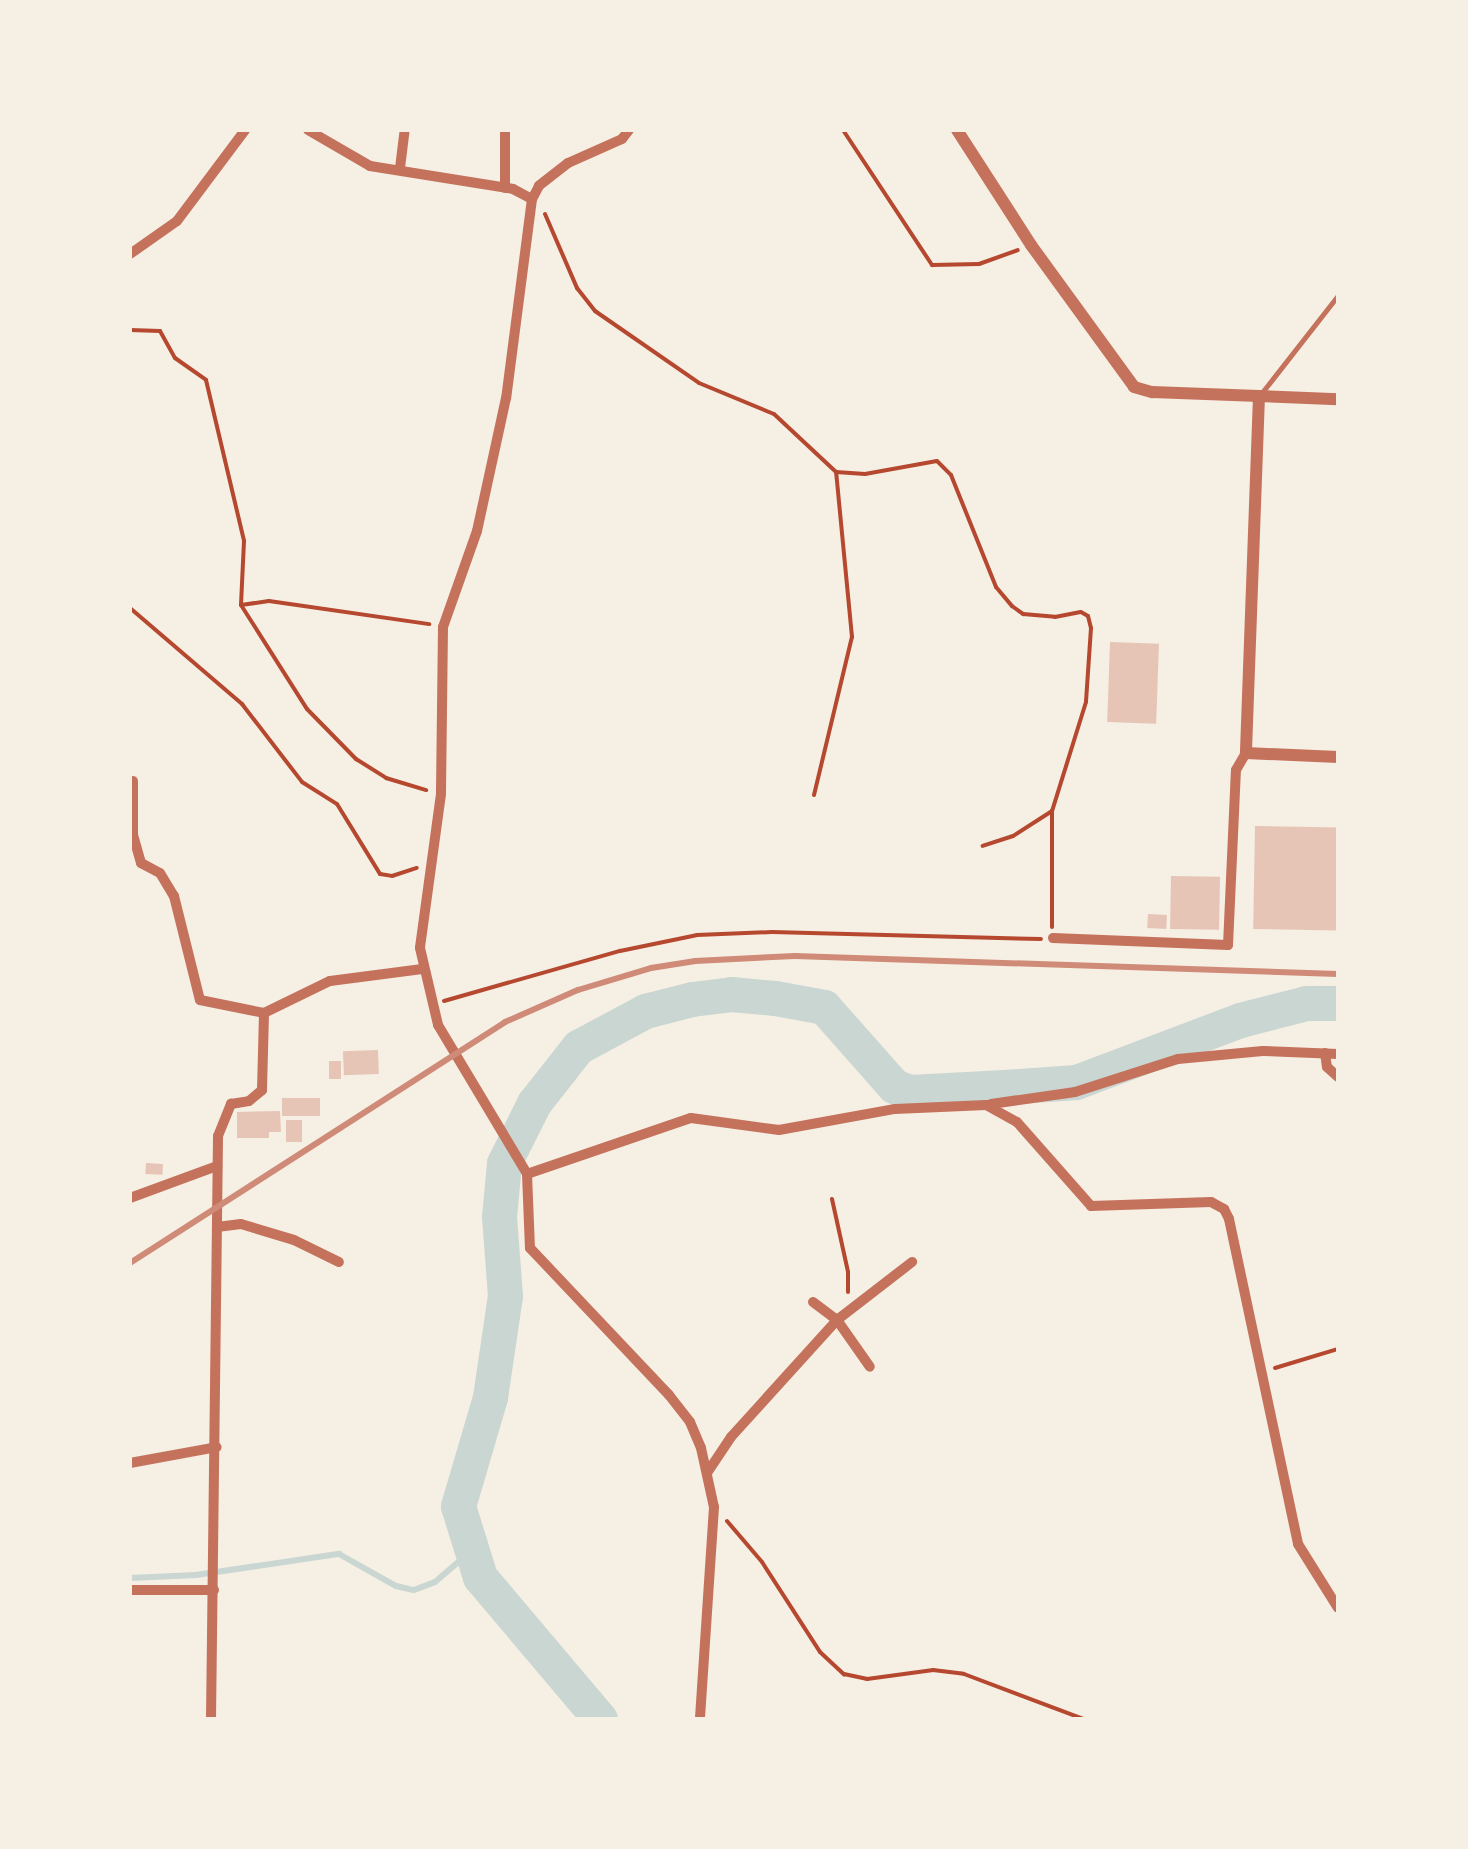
<!DOCTYPE html>
<html>
<head>
<meta charset="utf-8">
<style>
	body { margin:0 }
	#map { position:relative; width:1468px; height:1849px; overflow:hidden; background:#f6efe4; font-family:"Golos Text",sans-serif }
	div>[style] { position:absolute }
	[style*='--x'] { left:calc(var(--x)*1px); top:calc(var(--y)*1px); width:calc(var(--w)*1px); rotate:calc(var(--a)*1deg) }
	.stream>* { height:6px; margin:-3px; padding:0 3px; transform-origin:3px; border-radius:3px; background:#c9d6d2 }
	.river>* { height:35px; margin:-17.5px; padding:0 17.5px; transform-origin:17.5px; border-radius:17.5px; background:#c9d6d2 }
	.building>* { inset:0; background:#e6c5b7; transform-origin:0 0 }
	.path>* { height:4px; margin:-2px; padding:0 2px; transform-origin:2px; border-radius:2px; background:#b5482f }
	.service>* { height:5px; margin:-2.5px; padding:0 2.5px; transform-origin:2.5px; border-radius:2.5px; background:#c5725c }
	.minor>* { height:10px; margin:-5px; padding:0 5px; transform-origin:5px; border-radius:5px; background:#c5725c }
	.tertiary>* { height:12px; margin:-6px; padding:0 6px; transform-origin:6px; border-radius:6px; background:#c5725c }
	.rail>* { height:6px; margin:-3px; padding:0 3px; transform-origin:3px; border-radius:3px; background:#cf8b77 }
	span { translate:-50% -50%; white-space:nowrap; text-align:center; line-height:1.15; -webkit-text-stroke:10px #f6efe4; paint-order:stroke }
	.frame { position:absolute; inset:0; border:132px solid #f6efe4; pointer-events:none }
</style>
</head>
<body>
<div id="map">
	<div class="stream">
		<div style="--x:130;--y:1578;--w:66;--a:-2.6"></div>
		<div style="--x:196;--y:1575;--w:145;--a:-8.4"></div>
		<div style="--x:339;--y:1554;--w:65;--a:29.3"></div>
		<div style="--x:396;--y:1586;--w:18;--a:13"></div>
		<div style="--x:414;--y:1590;--w:22;--a:-21"></div>
		<div style="--x:435;--y:1582;--w:48;--a:-40.7"></div>
	</div>
	<div class="river">
		<div style="--x:600;--y:1719;--w:186;--a:-130.2"></div>
		<div style="--x:480;--y:1577;--w:74;--a:-107.2"></div>
		<div style="--x:458;--y:1506;--w:114;--a:-73.6"></div>
		<div style="--x:490;--y:1397;--w:102;--a:-81.6"></div>
		<div style="--x:505;--y:1296;--w:79;--a:-94.3"></div>
		<div style="--x:499;--y:1217;--w:54;--a:-84.7"></div>
		<div style="--x:504;--y:1163;--w:67;--a:-63.4"></div>
		<div style="--x:534;--y:1103;--w:71;--a:-51.8"></div>
		<div style="--x:578;--y:1047;--w:76;--a:-28.2"></div>
		<div style="--x:645;--y:1011;--w:49;--a:-14.3"></div>
		<div style="--x:692;--y:999;--w:39;--a:-7"></div>
		<div style="--x:731;--y:994;--w:44;--a:5.2"></div>
		<div style="--x:775;--y:998;--w:50;--a:10.4"></div>
		<div style="--x:824;--y:1007;--w:106;--a:48.5"></div>
		<div style="--x:894;--y:1086;--w:17;--a:21"></div>
		<div style="--x:910;--y:1092;--w:94;--a:-3"></div>
		<div style="--x:1004;--y:1087;--w:72;--a:-4"></div>
		<div style="--x:1076;--y:1082;--w:175;--a:-20.7"></div>
		<div style="--x:1240;--y:1020;--w:68;--a:-14.4"></div>
		<div style="--x:1306;--y:1003;--w:32;--a:0"></div>
	</div>
	<div class="building">
		<div style="left:1110px;top:642px;width:49px;height:80px;rotate:2deg"></div>
		<div style="left:1255px;top:826px;width:83px;height:103px;rotate:1deg"></div>
		<div style="left:1171px;top:876px;width:49px;height:53px;rotate:1deg"></div>
		<div style="left:1148px;top:914px;width:19px;height:14px;rotate:3deg"></div>
		<div style="left:378px;top:1050px;width:24px;height:35px;rotate:88deg"></div>
		<div style="left:341px;top:1061px;width:18px;height:12px;rotate:90deg"></div>
		<div style="left:320px;top:1098px;width:18px;height:38px;rotate:90deg"></div>
		<div style="clip-path:polygon(280px 1111px,281px 1132px,269px 1132px,269px 1138px,237px 1138px,237px 1112px)"></div>
		<div style="left:286px;top:1120px;width:16px;height:22px"></div>
		<div style="left:146px;top:1163px;width:17px;height:11px;rotate:3deg"></div>
	</div>
	<div class="path">
		<div style="--x:843;--y:130;--w:162;--a:56.6"></div>
		<div style="--x:932;--y:265;--w:47;--a:-1.2"></div>
		<div style="--x:979;--y:264;--w:41;--a:-19.7"></div>
		<div style="--x:545;--y:214;--w:81;--a:66.6"></div>
		<div style="--x:577;--y:288;--w:29;--a:52"></div>
		<div style="--x:595;--y:311;--w:126;--a:34.7"></div>
		<div style="--x:699;--y:383;--w:81;--a:22.5"></div>
		<div style="--x:774;--y:414;--w:85;--a:43.1"></div>
		<div style="--x:836;--y:472;--w:29;--a:4"></div>
		<div style="--x:865;--y:474;--w:73;--a:-10.2"></div>
		<div style="--x:937;--y:461;--w:20;--a:45"></div>
		<div style="--x:951;--y:475;--w:121;--a:68.1"></div>
		<div style="--x:996;--y:587;--w:25;--a:50"></div>
		<div style="--x:1012;--y:606;--w:14;--a:36"></div>
		<div style="--x:1023;--y:614;--w:32;--a:5"></div>
		<div style="--x:1055;--y:617;--w:26;--a:-11"></div>
		<div style="--x:1081;--y:612;--w:8;--a:30"></div>
		<div style="--x:1088;--y:616;--w:12;--a:76"></div>
		<div style="--x:1091;--y:628;--w:74;--a:93.9"></div>
		<div style="--x:1086;--y:702;--w:114;--a:107.3"></div>
		<div style="--x:1052;--y:811;--w:46;--a:147.3"></div>
		<div style="--x:1013;--y:836;--w:32;--a:162"></div>
		<div style="--x:130;--y:330;--w:30;--a:2"></div>
		<div style="--x:160;--y:331;--w:31;--a:61"></div>
		<div style="--x:175;--y:358;--w:38;--a:35"></div>
		<div style="--x:206;--y:380;--w:165;--a:76.7"></div>
		<div style="--x:244;--y:541;--w:64;--a:92.7"></div>
		<div style="--x:241;--y:605;--w:123;--a:57.6"></div>
		<div style="--x:307;--y:709;--w:70;--a:45.6"></div>
		<div style="--x:356;--y:759;--w:36;--a:32"></div>
		<div style="--x:386;--y:778;--w:42;--a:16.7"></div>
		<div style="--x:241;--y:605;--w:28;--a:-8"></div>
		<div style="--x:269;--y:601;--w:162;--a:8.2"></div>
		<div style="--x:130;--y:608;--w:148;--a:40.6"></div>
		<div style="--x:242;--y:704;--w:98;--a:52.4"></div>
		<div style="--x:302;--y:782;--w:41;--a:32.2"></div>
		<div style="--x:337;--y:804;--w:82;--a:58.4"></div>
		<div style="--x:380;--y:874;--w:12;--a:9"></div>
		<div style="--x:392;--y:876;--w:26;--a:-18"></div>
		<div style="--x:814;--y:795;--w:163;--a:-76.5"></div>
		<div style="--x:852;--y:637;--w:166;--a:-95.5"></div>
		<div style="--x:1052;--y:811;--w:116;--a:90"></div>
		<div style="--x:444;--y:1001;--w:183;--a:-15.9"></div>
		<div style="--x:620;--y:951;--w:79;--a:-11.7"></div>
		<div style="--x:697;--y:935;--w:75;--a:-2.3"></div>
		<div style="--x:772;--y:932;--w:269;--a:1.5"></div>
		<div style="--x:832;--y:1199;--w:75;--a:77.6"></div>
		<div style="--x:848;--y:1272;--w:20;--a:90"></div>
		<div style="--x:1275;--y:1368;--w:66;--a:-16.8"></div>
		<div style="--x:727;--y:1521;--w:54;--a:49.5"></div>
		<div style="--x:762;--y:1562;--w:107;--a:57.2"></div>
		<div style="--x:820;--y:1652;--w:33;--a:43"></div>
		<div style="--x:844;--y:1674;--w:24;--a:12"></div>
		<div style="--x:867;--y:1679;--w:67;--a:-7.8"></div>
		<div style="--x:933;--y:1670;--w:31;--a:7"></div>
		<div style="--x:964;--y:1674;--w:128;--a:20.6"></div>
	</div>
	<div class="service">
		<div style="--x:1260;--y:395;--w:127;--a:-52"></div>
	</div>
	<div class="minor">
		<div style="--x:308;--y:130;--w:72;--a:30.1"></div>
		<div style="--x:370;--y:166;--w:145;--a:9.1"></div>
		<div style="--x:513;--y:189;--w:21;--a:28"></div>
		<div style="--x:629;--y:130;--w:11;--a:128"></div>
		<div style="--x:622;--y:139;--w:59;--a:156"></div>
		<div style="--x:568;--y:163;--w:37;--a:142"></div>
		<div style="--x:539;--y:186;--w:15;--a:118"></div>
		<div style="--x:532;--y:199;--w:201;--a:97.4"></div>
		<div style="--x:506;--y:398;--w:136;--a:102.3"></div>
		<div style="--x:477;--y:531;--w:102;--a:109.5"></div>
		<div style="--x:443;--y:627;--w:167;--a:90.7"></div>
		<div style="--x:441;--y:794;--w:155;--a:97.8"></div>
		<div style="--x:420;--y:948;--w:79;--a:76.8"></div>
		<div style="--x:438;--y:1025;--w:174;--a:59.1"></div>
		<div style="--x:527;--y:1174;--w:74;--a:87.7"></div>
		<div style="--x:530;--y:1248;--w:202;--a:46.6"></div>
		<div style="--x:669;--y:1395;--w:34;--a:52"></div>
		<div style="--x:690;--y:1422;--w:28;--a:67"></div>
		<div style="--x:701;--y:1448;--w:60;--a:77.6"></div>
		<div style="--x:714;--y:1507;--w:212;--a:93.8"></div>
		<div style="--x:400;--y:168;--w:38;--a:-83"></div>
		<div style="--x:505;--y:188;--w:58;--a:-90"></div>
		<div style="--x:130;--y:254;--w:57;--a:-35.1"></div>
		<div style="--x:177;--y:221;--w:114;--a:-53.2"></div>
		<div style="--x:133;--y:781;--w:54;--a:90"></div>
		<div style="--x:133;--y:835;--w:29;--a:74"></div>
		<div style="--x:141;--y:863;--w:21;--a:28"></div>
		<div style="--x:160;--y:873;--w:27;--a:59"></div>
		<div style="--x:174;--y:896;--w:107;--a:76"></div>
		<div style="--x:200;--y:1000;--w:65;--a:11.5"></div>
		<div style="--x:264;--y:1013;--w:73;--a:-25.9"></div>
		<div style="--x:330;--y:981;--w:93;--a:-7.4"></div>
		<div style="--x:1053;--y:938;--w:175;--a:2.3"></div>
		<div style="--x:1228;--y:945;--w:175;--a:-87.4"></div>
		<div style="--x:1236;--y:770;--w:20;--a:-60"></div>
		<div style="--x:1325;--y:1053;--w:14;--a:82"></div>
		<div style="--x:1327;--y:1067;--w:15;--a:42"></div>
		<div style="--x:991;--y:1104;--w:85;--a:-8.1"></div>
		<div style="--x:1075;--y:1092;--w:108;--a:-17.8"></div>
		<div style="--x:1178;--y:1059;--w:85;--a:-5.4"></div>
		<div style="--x:1263;--y:1051;--w:75;--a:2.3"></div>
		<div style="--x:527;--y:1174;--w:173;--a:-18.9"></div>
		<div style="--x:691;--y:1118;--w:89;--a:7.8"></div>
		<div style="--x:779;--y:1130;--w:118;--a:-10.3"></div>
		<div style="--x:895;--y:1109;--w:91;--a:-2.5"></div>
		<div style="--x:986;--y:1105;--w:35;--a:29"></div>
		<div style="--x:1017;--y:1122;--w:112;--a:48.6"></div>
		<div style="--x:1091;--y:1206;--w:120;--a:-1.9"></div>
		<div style="--x:1211;--y:1202;--w:15;--a:28"></div>
		<div style="--x:1224;--y:1209;--w:11;--a:63"></div>
		<div style="--x:1229;--y:1219;--w:332;--a:78"></div>
		<div style="--x:1298;--y:1544;--w:75;--a:58"></div>
		<div style="--x:130;--y:1198;--w:93;--a:-20.2"></div>
		<div style="--x:217;--y:1227;--w:24;--a:-7"></div>
		<div style="--x:241;--y:1224;--w:55;--a:16.8"></div>
		<div style="--x:294;--y:1240;--w:50;--a:26.1"></div>
		<div style="--x:813;--y:1302;--w:30;--a:37"></div>
		<div style="--x:837;--y:1320;--w:57;--a:54.9"></div>
		<div style="--x:130;--y:1463;--w:88;--a:-10.4"></div>
		<div style="--x:707;--y:1473;--w:43;--a:-56.3"></div>
		<div style="--x:731;--y:1437;--w:158;--a:-47.8"></div>
		<div style="--x:837;--y:1320;--w:95;--a:-37.7"></div>
		<div style="--x:130;--y:1590;--w:84;--a:0"></div>
		<div style="--x:211;--y:1719;--w:583;--a:-89.31"></div>
		<div style="--x:218;--y:1136;--w:35;--a:-68"></div>
		<div style="--x:231;--y:1104;--w:18;--a:-9"></div>
		<div style="--x:249;--y:1101;--w:17;--a:-40"></div>
		<div style="--x:262;--y:1090;--w:77;--a:-88.5"></div>
	</div>
	<div class="tertiary">
		<div style="--x:957;--y:130;--w:137;--a:57.2"></div>
		<div style="--x:1031;--y:245;--w:175;--a:54"></div>
		<div style="--x:1134;--y:387;--w:19;--a:16"></div>
		<div style="--x:1152;--y:392;--w:186;--a:2.2"></div>
		<div style="--x:1259;--y:396;--w:357;--a:92.1"></div>
		<div style="--x:1246;--y:753;--w:92;--a:2.5"></div>
	</div>
	<div class="rail">
		<div style="--x:130;--y:1263;--w:446;--a:-32.7"></div>
		<div style="--x:505;--y:1022;--w:80;--a:-23.7"></div>
		<div style="--x:578;--y:990;--w:76;--a:-16.8"></div>
		<div style="--x:651;--y:968;--w:45;--a:-9"></div>
		<div style="--x:695;--y:961;--w:100;--a:-2.9"></div>
		<div style="--x:795;--y:956;--w:543;--a:1.9"></div>
	</div>
	<div class="frame"></div>
</div>
</body>
</html>
